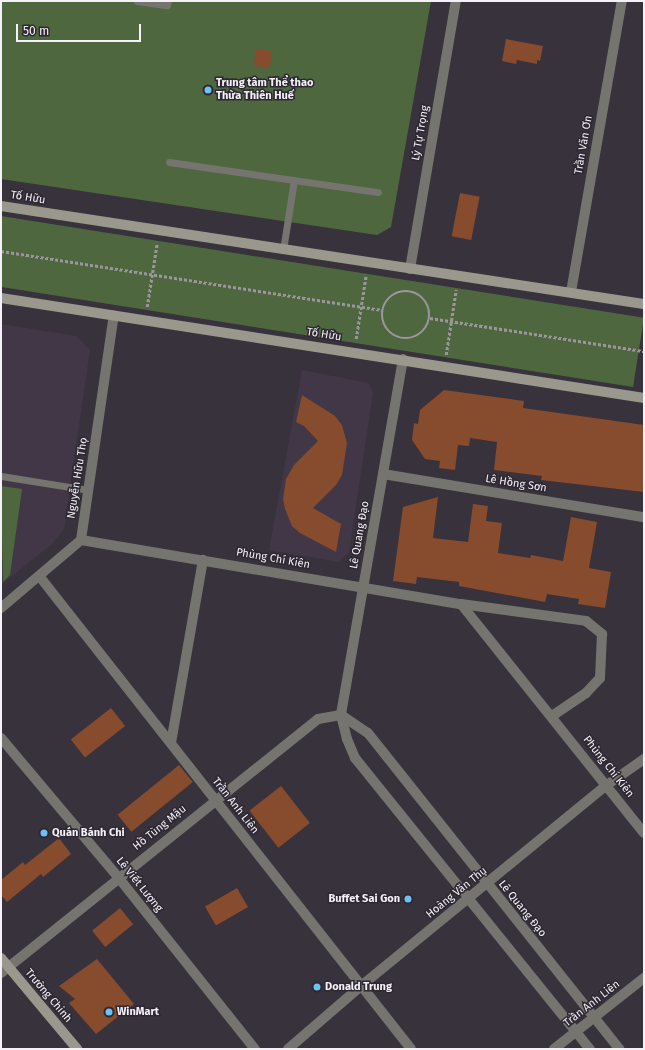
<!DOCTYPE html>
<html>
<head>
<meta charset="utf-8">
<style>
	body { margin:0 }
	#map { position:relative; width:645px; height:1050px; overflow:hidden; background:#38323c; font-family:"Fira Sans",sans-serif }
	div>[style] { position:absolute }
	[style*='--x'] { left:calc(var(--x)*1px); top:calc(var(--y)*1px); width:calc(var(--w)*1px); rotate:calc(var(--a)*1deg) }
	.built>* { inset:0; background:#413747 }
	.green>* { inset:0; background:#4f673f; transform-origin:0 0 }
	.building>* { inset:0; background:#874b2d; transform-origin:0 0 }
	.path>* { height:2.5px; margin-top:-1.25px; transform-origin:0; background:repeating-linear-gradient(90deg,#9b969e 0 3px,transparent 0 5px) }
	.path>.ring { margin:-1.25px; padding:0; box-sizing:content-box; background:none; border:2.5px solid #9b969e; border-radius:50% }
	.lane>* { height:7px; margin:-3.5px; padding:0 3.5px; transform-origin:3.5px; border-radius:3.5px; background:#76746e }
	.street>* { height:10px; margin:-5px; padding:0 5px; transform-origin:5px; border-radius:5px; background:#76746e }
	.secondary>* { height:10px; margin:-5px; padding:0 5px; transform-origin:5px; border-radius:5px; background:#9a978d }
	.dots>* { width:11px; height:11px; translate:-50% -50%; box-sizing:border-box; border:2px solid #2e2832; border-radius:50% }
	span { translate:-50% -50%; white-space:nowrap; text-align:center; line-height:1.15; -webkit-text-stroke:3px #2e2832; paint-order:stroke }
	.poi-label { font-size:11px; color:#f5f1f8; font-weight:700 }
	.left { translate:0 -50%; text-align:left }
	.right { translate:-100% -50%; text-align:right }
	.street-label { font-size:11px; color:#f5f1f8 }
	.frame { position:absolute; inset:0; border:2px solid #f5f1f8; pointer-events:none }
	.scale { position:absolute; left:16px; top:24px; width:125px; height:18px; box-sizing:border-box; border:2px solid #f5f1f8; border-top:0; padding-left:5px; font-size:12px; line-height:14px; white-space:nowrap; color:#f5f1f8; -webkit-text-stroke:3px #2e2832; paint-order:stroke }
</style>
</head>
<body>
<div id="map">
	<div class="built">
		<div style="clip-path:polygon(1px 324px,77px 336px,90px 350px,64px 529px,52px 544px,1px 585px)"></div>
		<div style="clip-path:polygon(302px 370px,369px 383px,373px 393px,349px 552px,339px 562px,269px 550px)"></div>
	</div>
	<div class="green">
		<div style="clip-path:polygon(1px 1px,431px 1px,391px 227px,377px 235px,1px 179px)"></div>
		<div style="left:1px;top:216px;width:651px;height:70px;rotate:9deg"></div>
		<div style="clip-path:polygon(1px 486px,22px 489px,10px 575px,3px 582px)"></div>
	</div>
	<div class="building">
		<div style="clip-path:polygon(506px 39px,543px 46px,540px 61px,537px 60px,537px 64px,517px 60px,516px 64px,502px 61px)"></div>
		<div style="left:256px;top:49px;width:16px;height:17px;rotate:7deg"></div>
		<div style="left:460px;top:193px;width:20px;height:44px;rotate:11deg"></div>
		<div style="clip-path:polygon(444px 390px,524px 401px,523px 408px,644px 425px,644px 492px,541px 480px,542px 476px,494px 470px,497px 442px,470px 438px,469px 446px,458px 445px,455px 470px,439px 468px,440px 461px,425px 459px,412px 440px,414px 423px,418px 424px,420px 410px)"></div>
		<div style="clip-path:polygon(302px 395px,335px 416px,342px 425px,347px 443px,342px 475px,336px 485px,313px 508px,341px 524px,336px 552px,300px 533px,292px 526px,285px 509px,283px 499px,286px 479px,294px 465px,318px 441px,304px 426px,296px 422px)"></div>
		<div style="clip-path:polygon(438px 497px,433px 538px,468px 542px,473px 504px,488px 506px,486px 521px,502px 523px,498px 553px,530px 558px,531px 555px,563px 561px,571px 517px,597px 522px,589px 568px,611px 572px,605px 608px,578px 604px,579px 599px,547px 594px,545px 602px,459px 586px,459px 582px,417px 577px,416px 584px,393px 581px,403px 507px)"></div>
		<div style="left:111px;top:708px;width:23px;height:51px;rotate:52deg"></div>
		<div style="left:179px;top:765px;width:22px;height:79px;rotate:51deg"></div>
		<div style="left:281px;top:786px;width:47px;height:40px;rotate:52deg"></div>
		<div style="clip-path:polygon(59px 838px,71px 854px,43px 877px,41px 874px,7px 902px,1px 895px,1px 880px,23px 862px,25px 865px)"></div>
		<div style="left:237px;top:888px;width:22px;height:37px;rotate:60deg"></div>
		<div style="left:120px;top:908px;width:21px;height:36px;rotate:51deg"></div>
		<div style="clip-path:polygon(97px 959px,134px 1004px,96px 1034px,69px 1003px,75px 999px,59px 986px)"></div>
	</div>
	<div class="path">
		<div style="--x:1;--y:251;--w:386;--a:8.8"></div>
		<div class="ring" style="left:382px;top:291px;width:45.5px;height:45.5px"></div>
		<div style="--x:147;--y:307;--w:65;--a:-81.1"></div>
		<div style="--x:430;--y:318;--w:217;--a:8.8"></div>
		<div style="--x:356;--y:339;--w:65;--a:-81.1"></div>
		<div style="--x:446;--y:355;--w:66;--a:-81.3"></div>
	</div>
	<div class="lane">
		<div style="--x:137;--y:1;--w:30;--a:8"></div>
		<div style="--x:167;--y:5;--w:4;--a:-76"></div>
		<div style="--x:169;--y:162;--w:211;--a:8.2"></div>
		<div style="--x:283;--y:250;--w:71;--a:-81.1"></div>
		<div style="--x:1;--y:476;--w:88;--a:9.1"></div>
	</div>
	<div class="street">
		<div style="--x:410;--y:269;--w:272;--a:-80.3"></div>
		<div style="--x:571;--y:292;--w:295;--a:-80.1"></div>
		<div style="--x:403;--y:359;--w:361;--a:99.9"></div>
		<div style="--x:341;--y:715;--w:25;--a:76"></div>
		<div style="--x:347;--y:739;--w:21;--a:67"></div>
		<div style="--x:355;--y:758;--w:374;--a:51.1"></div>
		<div style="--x:383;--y:474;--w:265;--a:9.4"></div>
		<div style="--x:81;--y:540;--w:385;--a:9.6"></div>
		<div style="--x:461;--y:604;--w:126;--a:7.7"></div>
		<div style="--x:586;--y:621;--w:21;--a:39"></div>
		<div style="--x:602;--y:634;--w:44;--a:92.6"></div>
		<div style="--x:600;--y:678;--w:21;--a:133"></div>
		<div style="--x:586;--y:693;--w:41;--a:145.9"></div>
		<div style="--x:40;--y:577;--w:600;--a:51.83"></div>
		<div style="--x:461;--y:604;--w:293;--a:51.4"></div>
		<div style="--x:1;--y:608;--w:105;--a:-40.4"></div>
		<div style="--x:81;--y:540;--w:227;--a:-81.7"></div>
		<div style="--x:341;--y:715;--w:32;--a:34"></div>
		<div style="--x:368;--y:733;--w:404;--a:51.5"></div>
		<div style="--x:1;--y:738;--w:182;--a:49.9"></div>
		<div style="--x:118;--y:877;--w:220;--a:51.5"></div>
		<div style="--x:171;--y:743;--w:186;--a:-80.1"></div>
		<div style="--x:1;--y:973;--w:406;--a:-38.7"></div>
		<div style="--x:318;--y:719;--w:23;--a:-10"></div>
		<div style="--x:288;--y:1049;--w:96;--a:-40.8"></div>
		<div style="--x:361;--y:986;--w:318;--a:-39.3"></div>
		<div style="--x:607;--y:785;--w:45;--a:-35.1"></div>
		<div style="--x:554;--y:1049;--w:115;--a:-38.3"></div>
	</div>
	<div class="secondary">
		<div style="--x:1;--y:206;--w:650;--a:8.67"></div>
		<div style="--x:1;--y:298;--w:651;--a:8.84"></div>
		<div style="--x:1;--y:958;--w:119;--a:50.1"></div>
	</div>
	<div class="dots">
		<div style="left:208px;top:90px;background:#6dc2f3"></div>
		<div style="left:44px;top:833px;background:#6dc2f3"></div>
		<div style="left:408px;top:899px;background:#6dc2f3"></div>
		<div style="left:317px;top:987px;background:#6dc2f3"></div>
		<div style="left:109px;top:1012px;background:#6dc2f3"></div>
	</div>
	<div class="poi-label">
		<span class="left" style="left:216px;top:90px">Trung tâm Thể thao<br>Thừa Thiên Huế</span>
		<span class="left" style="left:52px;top:833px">Quán Bánh Chi</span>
		<span class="right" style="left:400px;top:899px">Buffet Sai Gon</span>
		<span class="left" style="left:325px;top:987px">Donald Trung</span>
		<span class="left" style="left:117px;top:1012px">WinMart</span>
	</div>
	<div class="street-label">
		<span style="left:421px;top:133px;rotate:-80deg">Lý Tự Trọng</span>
		<span style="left:584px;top:145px;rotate:-80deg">Trần Văn Ơn</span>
		<span style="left:28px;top:198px;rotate:9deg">Tố Hữu</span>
		<span style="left:324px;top:335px;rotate:9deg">Tố Hữu</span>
		<span style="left:78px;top:478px;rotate:-81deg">Nguyễn Hữu Thọ</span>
		<span style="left:516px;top:484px;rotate:9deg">Lê Hồng Sơn</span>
		<span style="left:360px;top:535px;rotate:-80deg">Lê Quang Đạo</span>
		<span style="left:273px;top:559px;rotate:10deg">Phùng Chí Kiên</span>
		<span style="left:608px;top:767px;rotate:52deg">Phùng Chí Kiên</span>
		<span style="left:235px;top:806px;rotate:52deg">Trần Anh Liên</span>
		<span style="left:160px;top:828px;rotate:-39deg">Hồ Tùng Mậu</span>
		<span style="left:139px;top:885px;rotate:51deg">Lê Viết Lượng</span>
		<span style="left:457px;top:893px;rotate:-39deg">Hoàng Văn Thụ</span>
		<span style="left:522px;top:909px;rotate:51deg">Lê Quang Đạo</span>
		<span style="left:48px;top:996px;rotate:50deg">Trường Chinh</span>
		<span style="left:592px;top:1004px;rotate:-38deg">Trần Anh Liên</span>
	</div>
	<div class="frame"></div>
	<div class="scale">50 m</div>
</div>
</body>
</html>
